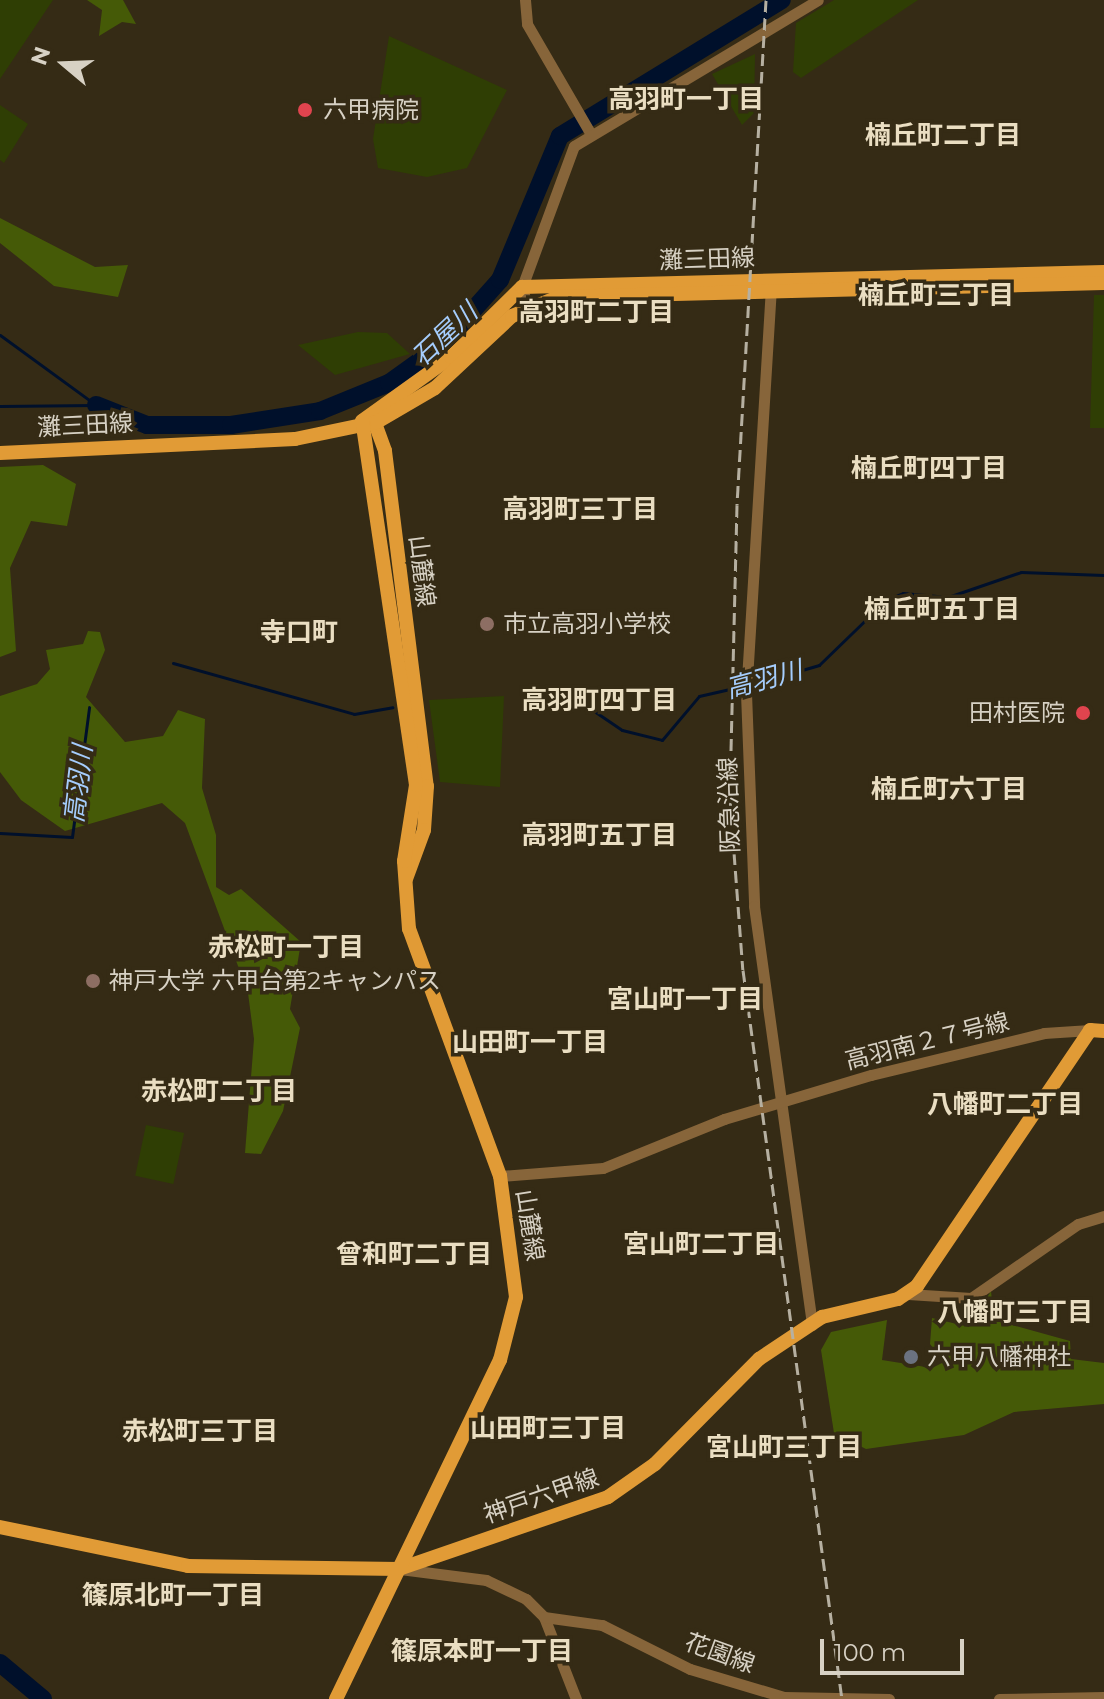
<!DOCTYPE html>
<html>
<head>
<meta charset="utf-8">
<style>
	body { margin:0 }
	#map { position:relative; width:1104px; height:1699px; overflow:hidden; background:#352b15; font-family:Montserrat,"Noto Sans JP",sans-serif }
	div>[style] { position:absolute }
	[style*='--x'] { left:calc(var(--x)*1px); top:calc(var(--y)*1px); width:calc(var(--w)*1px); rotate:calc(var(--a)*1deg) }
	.green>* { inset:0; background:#2f3e04; transform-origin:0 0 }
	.forest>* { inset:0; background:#455a07 }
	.stream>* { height:3px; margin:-1.5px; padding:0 1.5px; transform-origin:1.5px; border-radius:1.5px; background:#00102b }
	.river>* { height:18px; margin:-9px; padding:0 9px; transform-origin:9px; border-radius:9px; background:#00102b }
	.tertiary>* { height:11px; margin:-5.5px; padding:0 5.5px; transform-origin:5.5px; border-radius:5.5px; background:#87653a }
	.primary>* { height:14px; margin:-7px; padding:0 7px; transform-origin:7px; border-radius:7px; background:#e19b36 }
	.rail>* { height:3px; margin-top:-1.5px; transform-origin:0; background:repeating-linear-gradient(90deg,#b6b0a1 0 12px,transparent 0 18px) }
	.dots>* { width:22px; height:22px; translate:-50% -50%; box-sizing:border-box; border:4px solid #352b15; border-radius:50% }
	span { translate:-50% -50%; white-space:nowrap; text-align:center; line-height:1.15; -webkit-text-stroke:7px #352b15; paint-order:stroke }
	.poi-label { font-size:24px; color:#d7d1c4 }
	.left { translate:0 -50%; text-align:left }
	.right { translate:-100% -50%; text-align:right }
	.street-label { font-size:24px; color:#d7d1c4 }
	.neighbourhood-label { font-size:26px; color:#eadec2; font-weight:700 }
	.water-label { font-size:26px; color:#a5cdfd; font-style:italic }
	.north { position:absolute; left:24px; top:24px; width:80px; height:80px; -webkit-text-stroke:6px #352b15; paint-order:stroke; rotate:289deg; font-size:22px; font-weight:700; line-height:32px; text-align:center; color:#d7d1c4 }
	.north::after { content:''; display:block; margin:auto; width:28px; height:36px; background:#d7d1c4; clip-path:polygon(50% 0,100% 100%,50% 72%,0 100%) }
	.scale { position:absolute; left:820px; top:1639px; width:144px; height:36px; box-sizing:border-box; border:4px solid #d7d1c4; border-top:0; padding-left:10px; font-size:24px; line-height:28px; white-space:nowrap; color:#d7d1c4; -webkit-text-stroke:6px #352b15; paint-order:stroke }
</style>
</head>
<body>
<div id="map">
	<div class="green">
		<div style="clip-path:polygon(0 0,53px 0,0 79px)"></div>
		<div style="clip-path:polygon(834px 0,918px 0,801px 78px,793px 72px,796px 23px)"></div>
		<div style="clip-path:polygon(389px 36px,507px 90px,467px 168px,427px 177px,378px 168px,373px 139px)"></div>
		<div style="clip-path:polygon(755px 54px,754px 113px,742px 125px,712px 74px)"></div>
		<div style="clip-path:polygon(0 105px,28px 124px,4px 163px,0 160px)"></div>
		<div style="clip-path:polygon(1094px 295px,1104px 295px,1104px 428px,1090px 428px)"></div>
		<div style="clip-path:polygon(358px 332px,387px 333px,410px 354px,335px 375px,298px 345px)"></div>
		<div style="clip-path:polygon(504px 696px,500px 787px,440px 782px,429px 700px)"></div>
		<div style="left:146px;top:1125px;width:39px;height:52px;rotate:12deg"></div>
	</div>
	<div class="forest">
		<div style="clip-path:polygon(87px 0,123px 0,136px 24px,122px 22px,99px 36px,102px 10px)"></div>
		<div style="clip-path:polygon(0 218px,95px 267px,128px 265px,118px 297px,54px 286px,0 243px)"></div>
		<div style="clip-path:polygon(43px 465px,76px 484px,67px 526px,31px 521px,10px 568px,16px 651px,0 657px,0 467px)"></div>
		<div style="clip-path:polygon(88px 631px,100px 632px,105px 650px,86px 697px,125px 742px,163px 736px,178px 710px,205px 719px,202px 788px,216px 835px,216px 887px,229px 895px,241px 889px,301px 942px,290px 1009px,300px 1028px,283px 1111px,261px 1154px,245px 1153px,254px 1039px,248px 993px,185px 823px,162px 803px,65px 831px,21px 800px,0 772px,0 696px,37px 684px,50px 669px,46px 650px,83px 644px)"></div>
		<div style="clip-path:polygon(991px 1291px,994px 1320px,1070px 1341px,1071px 1359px,1104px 1363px,1104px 1404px,1014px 1412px,964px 1435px,866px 1449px,834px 1433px,821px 1350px,831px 1332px,887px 1320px,882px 1360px,932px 1368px,944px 1362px,930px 1344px,932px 1318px,969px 1327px)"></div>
	</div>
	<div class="stream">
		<div style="--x:0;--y:335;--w:119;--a:36.1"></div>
		<div style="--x:0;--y:406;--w:95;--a:-0.6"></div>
		<div style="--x:173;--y:663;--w:188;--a:15.7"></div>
		<div style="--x:354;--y:714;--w:39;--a:-10"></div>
		<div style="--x:751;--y:685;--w:71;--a:-16.4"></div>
		<div style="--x:819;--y:665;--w:93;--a:-44.1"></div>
		<div style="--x:886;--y:600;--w:18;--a:-22"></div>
		<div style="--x:903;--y:593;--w:45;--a:5.1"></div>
		<div style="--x:948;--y:597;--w:77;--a:-18.9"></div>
		<div style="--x:1021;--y:572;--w:83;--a:2.1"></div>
		<div style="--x:531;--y:692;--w:13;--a:-18"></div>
		<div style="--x:569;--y:694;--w:64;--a:34.2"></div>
		<div style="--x:622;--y:730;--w:41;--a:14"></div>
		<div style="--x:662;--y:740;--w:57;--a:-49.9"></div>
		<div style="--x:699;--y:696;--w:45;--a:-12.8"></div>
		<div style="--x:0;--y:833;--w:72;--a:3.2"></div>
		<div style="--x:72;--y:837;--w:131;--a:-82.5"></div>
	</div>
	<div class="river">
		<div style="--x:96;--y:405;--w:55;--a:21.4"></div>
		<div style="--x:147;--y:425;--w:84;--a:0"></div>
		<div style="--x:231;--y:425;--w:90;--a:-8.9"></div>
		<div style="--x:320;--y:411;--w:74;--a:-22.1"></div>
		<div style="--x:389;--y:383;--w:65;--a:-35.6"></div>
		<div style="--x:442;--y:345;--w:87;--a:-48.3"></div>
		<div style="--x:500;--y:280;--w:156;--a:-67.4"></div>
		<div style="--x:560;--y:136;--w:260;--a:-31.5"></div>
		<div style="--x:0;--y:1663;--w:56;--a:39.9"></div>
	</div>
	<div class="tertiary">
		<div style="--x:525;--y:0;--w:24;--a:85"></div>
		<div style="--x:527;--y:24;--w:124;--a:59.9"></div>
		<div style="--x:771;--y:287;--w:407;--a:93.5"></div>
		<div style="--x:746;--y:693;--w:213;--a:87.8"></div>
		<div style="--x:754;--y:906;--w:423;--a:82.1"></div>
		<div style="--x:527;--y:306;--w:20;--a:-105"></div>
		<div style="--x:522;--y:287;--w:150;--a:-69.8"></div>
		<div style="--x:574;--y:146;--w:284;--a:-30.9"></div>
		<div style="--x:500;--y:1176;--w:103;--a:-4.4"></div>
		<div style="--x:603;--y:1168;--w:131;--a:-22"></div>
		<div style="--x:724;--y:1119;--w:153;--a:-16.7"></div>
		<div style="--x:871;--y:1075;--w:178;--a:-13.6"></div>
		<div style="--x:1044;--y:1033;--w:46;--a:-3.7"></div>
		<div style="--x:908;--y:1294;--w:63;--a:3.6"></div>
		<div style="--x:971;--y:1298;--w:130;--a:-34.7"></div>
		<div style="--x:1078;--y:1224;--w:27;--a:-17"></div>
		<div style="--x:400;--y:1569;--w:87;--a:7.3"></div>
		<div style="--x:486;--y:1580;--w:44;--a:25.4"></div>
		<div style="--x:526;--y:1599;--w:25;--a:45"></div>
		<div style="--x:544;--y:1617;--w:88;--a:68.7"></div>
		<div style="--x:544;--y:1617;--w:59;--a:7.9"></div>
		<div style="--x:602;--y:1625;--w:98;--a:26.6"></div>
		<div style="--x:690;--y:1669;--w:98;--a:16.6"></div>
		<div style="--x:784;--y:1697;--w:105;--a:1.1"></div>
		<div style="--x:999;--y:1699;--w:105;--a:-1.1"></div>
	</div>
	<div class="primary">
		<div style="--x:372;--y:415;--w:38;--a:70"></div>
		<div style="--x:385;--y:451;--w:338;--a:82.9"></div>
		<div style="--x:427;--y:786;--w:44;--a:93.9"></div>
		<div style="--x:424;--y:830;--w:52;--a:110.2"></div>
		<div style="--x:362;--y:421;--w:110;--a:-35.7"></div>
		<div style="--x:451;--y:357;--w:100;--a:-44.6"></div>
		<div style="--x:522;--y:287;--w:582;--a:-1.48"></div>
		<div style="--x:0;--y:453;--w:295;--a:-2.7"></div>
		<div style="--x:295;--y:439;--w:84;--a:-11.7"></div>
		<div style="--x:377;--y:422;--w:67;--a:-30.4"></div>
		<div style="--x:435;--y:388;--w:105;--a:-43.1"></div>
		<div style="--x:512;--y:316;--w:50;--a:-22.4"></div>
		<div style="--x:558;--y:297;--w:546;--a:-1.47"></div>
		<div style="--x:0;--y:1527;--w:192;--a:11.7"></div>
		<div style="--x:188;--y:1566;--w:211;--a:0.8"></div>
		<div style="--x:399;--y:1569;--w:221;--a:-19"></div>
		<div style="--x:608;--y:1497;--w:57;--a:-35.1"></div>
		<div style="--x:655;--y:1464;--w:148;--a:-45.3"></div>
		<div style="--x:759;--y:1359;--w:76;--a:-33.7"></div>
		<div style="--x:822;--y:1317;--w:78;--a:-13.3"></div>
		<div style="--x:898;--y:1299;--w:23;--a:-34"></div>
		<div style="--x:917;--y:1286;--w:309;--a:-55.9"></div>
		<div style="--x:1090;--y:1030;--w:14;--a:4"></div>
		<div style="--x:336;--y:1699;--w:377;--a:-64.2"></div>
		<div style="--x:500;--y:1360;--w:65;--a:-75.7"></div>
		<div style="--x:516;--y:1297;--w:122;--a:-97.5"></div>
		<div style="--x:500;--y:1176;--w:263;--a:-110.2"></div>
		<div style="--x:409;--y:929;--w:68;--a:-94.2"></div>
		<div style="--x:404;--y:861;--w:77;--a:-81"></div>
		<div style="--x:416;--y:785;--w:368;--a:-98.4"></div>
	</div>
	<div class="rail">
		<div style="--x:766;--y:0;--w:506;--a:93.29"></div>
		<div style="--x:737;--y:505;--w:294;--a:91.4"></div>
		<div style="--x:730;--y:799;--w:171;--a:85.7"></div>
		<div style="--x:743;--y:970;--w:736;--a:82.27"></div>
	</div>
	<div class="dots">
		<div style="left:305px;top:110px;background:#e0444e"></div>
		<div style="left:487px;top:624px;background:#8d6e63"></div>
		<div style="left:1083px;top:713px;background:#e0444e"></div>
		<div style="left:93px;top:981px;background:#8d6e63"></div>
		<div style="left:911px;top:1357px;background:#6b7280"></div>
	</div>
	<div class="poi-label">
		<span class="left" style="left:323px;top:110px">六甲病院</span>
		<span class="left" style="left:503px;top:624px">市立高羽小学校</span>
		<span class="right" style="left:1065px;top:713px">田村医院</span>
		<span class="left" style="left:109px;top:981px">神戸大学 六甲台第2キャンパス</span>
		<span class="left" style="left:927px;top:1357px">六甲八幡神社</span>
	</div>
	<div class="street-label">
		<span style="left:707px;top:259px;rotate:-2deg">灘三田線</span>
		<span style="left:85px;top:425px;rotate:-3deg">灘三田線</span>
		<span style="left:422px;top:571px;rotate:83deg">山麓線</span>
		<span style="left:729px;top:805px;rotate:-92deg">阪急沿線</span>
		<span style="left:927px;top:1041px;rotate:-14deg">高羽南２７号線</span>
		<span style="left:530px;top:1225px;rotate:81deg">山麓線</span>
		<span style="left:541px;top:1496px;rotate:-19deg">神戸六甲線</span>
		<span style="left:720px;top:1653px;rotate:20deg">花園線</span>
	</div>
	<div class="neighbourhood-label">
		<span style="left:686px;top:100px">高羽町一丁目</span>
		<span style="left:943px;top:136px">楠丘町二丁目</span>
		<span style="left:936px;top:296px">楠丘町三丁目</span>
		<span style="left:596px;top:313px">高羽町二丁目</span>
		<span style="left:929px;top:469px">楠丘町四丁目</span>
		<span style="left:580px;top:510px">高羽町三丁目</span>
		<span style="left:942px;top:610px">楠丘町五丁目</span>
		<span style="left:299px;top:633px">寺口町</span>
		<span style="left:599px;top:701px">高羽町四丁目</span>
		<span style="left:949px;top:790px">楠丘町六丁目</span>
		<span style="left:599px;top:836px">高羽町五丁目</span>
		<span style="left:286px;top:948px">赤松町一丁目</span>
		<span style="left:685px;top:1000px">宮山町一丁目</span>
		<span style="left:530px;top:1043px">山田町一丁目</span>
		<span style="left:219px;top:1092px">赤松町二丁目</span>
		<span style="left:1005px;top:1105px">八幡町二丁目</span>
		<span style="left:701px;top:1245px">宮山町二丁目</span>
		<span style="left:414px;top:1255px">曾和町二丁目</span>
		<span style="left:1015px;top:1313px">八幡町三丁目</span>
		<span style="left:548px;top:1429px">山田町三丁目</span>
		<span style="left:200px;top:1432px">赤松町三丁目</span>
		<span style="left:784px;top:1448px">宮山町三丁目</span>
		<span style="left:173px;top:1596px">篠原北町一丁目</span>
		<span style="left:482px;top:1652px">篠原本町一丁目</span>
	</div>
	<div class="water-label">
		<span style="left:445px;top:335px;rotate:-43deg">石屋川</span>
		<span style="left:764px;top:680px;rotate:-15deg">高羽川</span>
		<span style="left:79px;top:784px;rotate:-83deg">高羽川</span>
	</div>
	<div class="north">N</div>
	<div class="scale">100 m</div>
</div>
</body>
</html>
